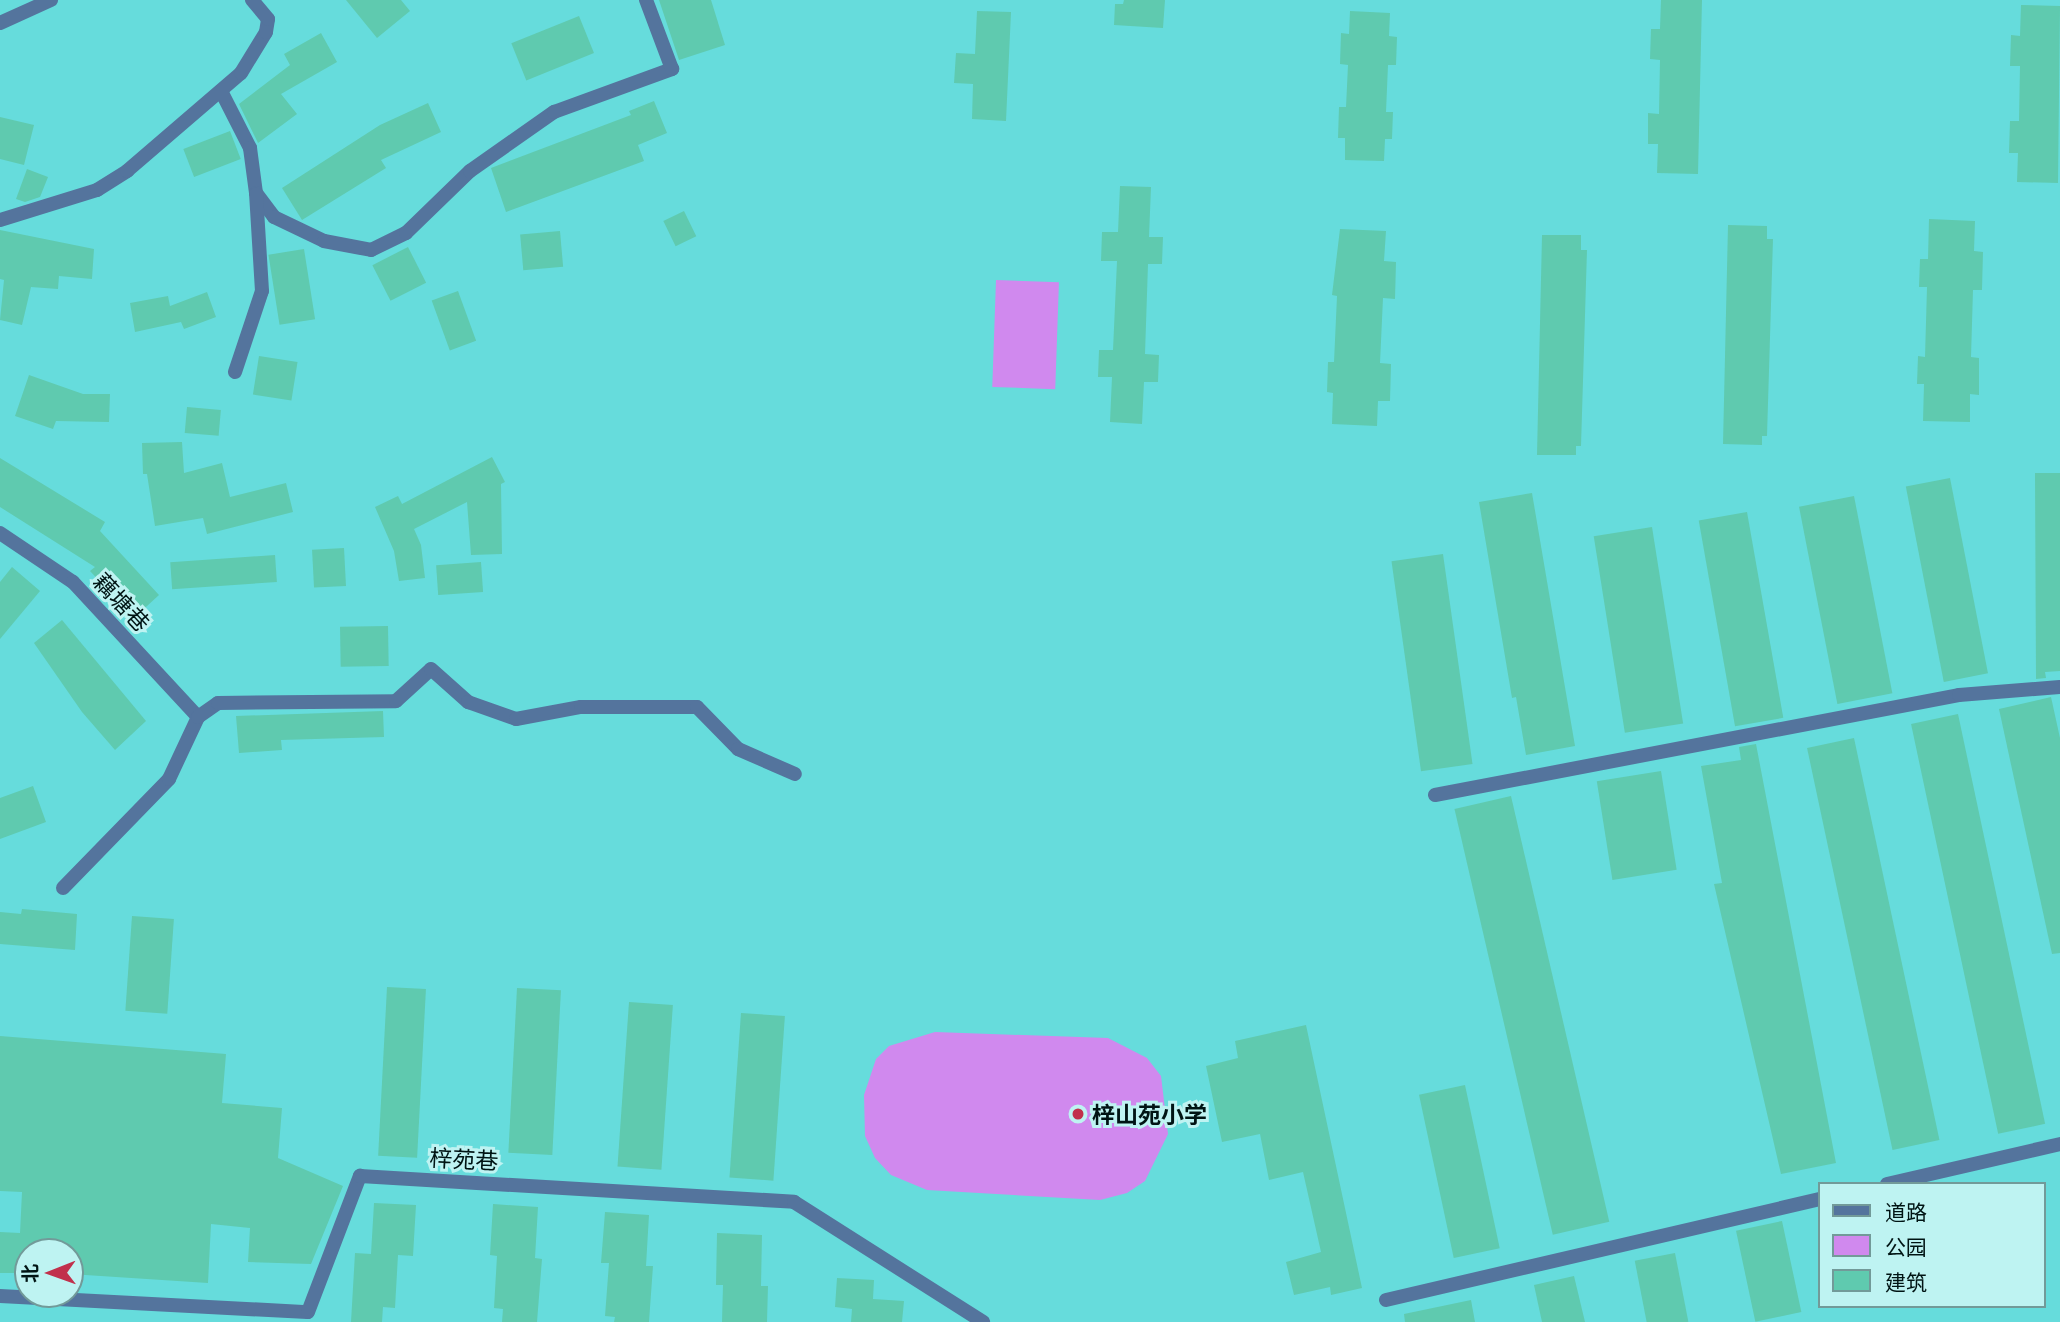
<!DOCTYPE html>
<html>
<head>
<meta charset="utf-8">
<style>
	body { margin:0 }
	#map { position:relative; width:2060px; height:1322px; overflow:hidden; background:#66dcdc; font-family:Manrope,"Noto Sans SC",sans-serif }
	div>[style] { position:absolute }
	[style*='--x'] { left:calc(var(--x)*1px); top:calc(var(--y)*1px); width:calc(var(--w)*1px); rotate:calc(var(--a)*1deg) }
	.green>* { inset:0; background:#d089ee; transform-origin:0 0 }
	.building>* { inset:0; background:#5fcaaf; transform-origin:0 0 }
	.minor>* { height:14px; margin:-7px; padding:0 7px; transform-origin:7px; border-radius:7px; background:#54749d }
	.dots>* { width:19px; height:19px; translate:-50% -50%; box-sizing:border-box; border:4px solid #bef3f2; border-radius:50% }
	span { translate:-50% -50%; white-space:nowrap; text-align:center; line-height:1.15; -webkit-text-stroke:6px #bef3f2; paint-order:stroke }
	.street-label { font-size:23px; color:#001414 }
	.poi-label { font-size:23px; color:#001414; font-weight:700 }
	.left { translate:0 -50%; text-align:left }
	.legend { position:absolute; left:1818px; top:1182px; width:228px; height:126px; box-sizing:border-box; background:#bef3f2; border:2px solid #729a99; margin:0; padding:9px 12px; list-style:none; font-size:21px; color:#001414 }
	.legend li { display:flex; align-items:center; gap:14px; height:35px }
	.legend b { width:35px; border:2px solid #729a99 }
	.north { position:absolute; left:14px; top:1238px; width:70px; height:70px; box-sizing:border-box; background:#bef3f2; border:2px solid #729a99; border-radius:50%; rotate:269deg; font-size:19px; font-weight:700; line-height:28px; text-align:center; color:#001414 }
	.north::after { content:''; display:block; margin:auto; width:24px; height:32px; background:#c1304c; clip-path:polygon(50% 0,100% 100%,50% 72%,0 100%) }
</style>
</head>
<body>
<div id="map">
	<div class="green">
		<div style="left:996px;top:280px;width:63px;height:107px;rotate:2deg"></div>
		<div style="clip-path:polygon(935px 1032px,1108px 1038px,1147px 1058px,1161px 1076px,1168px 1134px,1145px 1181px,1127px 1193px,1100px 1200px,927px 1190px,891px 1175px,875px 1158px,865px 1136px,864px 1095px,876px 1059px,889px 1046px)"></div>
	</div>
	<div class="building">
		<div style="clip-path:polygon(346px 0,401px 0,410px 11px,377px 38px)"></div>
		<div style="clip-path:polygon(659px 0,711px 0,725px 45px,679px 60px)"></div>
		<div style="clip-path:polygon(1124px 0,1165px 0,1163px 28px,1114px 25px,1115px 4px,1123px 4px)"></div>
		<div style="clip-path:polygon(1661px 0,1702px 0,1698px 174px,1657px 173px,1658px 144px,1648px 144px,1648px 113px,1659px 114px,1660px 60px,1650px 59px,1651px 29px,1660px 29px)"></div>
		<div style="clip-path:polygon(2021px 5px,2060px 6px,2058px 183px,2017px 182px,2018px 153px,2009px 153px,2010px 121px,2019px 121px,2020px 66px,2010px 66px,2011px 35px,2020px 36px)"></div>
		<div style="clip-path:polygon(977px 11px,1011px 12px,1006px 121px,972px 119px,973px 84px,954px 83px,956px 53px,975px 54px)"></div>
		<div style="clip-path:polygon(1350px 11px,1390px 13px,1389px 36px,1397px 37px,1396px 65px,1388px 65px,1386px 112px,1393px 112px,1392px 139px,1385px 139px,1384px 161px,1345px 160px,1345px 138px,1338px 138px,1339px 107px,1346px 107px,1348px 65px,1340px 64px,1341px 33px,1349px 34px)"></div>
		<div style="left:579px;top:16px;width:40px;height:73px;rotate:68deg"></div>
		<div style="clip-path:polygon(321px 33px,337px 62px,281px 94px,297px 114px,258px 143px,239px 104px,290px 65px,284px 54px)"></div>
		<div style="clip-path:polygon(654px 101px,667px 133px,638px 145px,644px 161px,506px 212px,491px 168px,631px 115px,629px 111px)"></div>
		<div style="clip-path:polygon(428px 103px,441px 132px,381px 160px,386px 168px,302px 220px,282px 188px,380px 125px)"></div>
		<div style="clip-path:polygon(0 117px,34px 125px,24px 165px,0 159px)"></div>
		<div style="left:230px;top:131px;width:30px;height:50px;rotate:69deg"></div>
		<div style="clip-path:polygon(27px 169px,48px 177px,40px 197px,25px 202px,16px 199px)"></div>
		<div style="clip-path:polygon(1120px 186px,1151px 187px,1149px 237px,1163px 237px,1162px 264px,1148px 264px,1145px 354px,1159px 355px,1158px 382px,1144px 382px,1142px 424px,1110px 422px,1112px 377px,1098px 377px,1099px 350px,1113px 350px,1117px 261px,1101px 261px,1102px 232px,1118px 232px)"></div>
		<div style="left:684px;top:211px;width:28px;height:23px;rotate:64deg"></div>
		<div style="clip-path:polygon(1929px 219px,1975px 221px,1974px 251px,1983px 252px,1982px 290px,1973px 290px,1971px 357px,1979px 358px,1979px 395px,1970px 394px,1970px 422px,1923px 421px,1924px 384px,1917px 384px,1918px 356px,1925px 357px,1927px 287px,1919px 287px,1920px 259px,1928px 259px)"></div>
		<div style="clip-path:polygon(1728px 225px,1767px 226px,1767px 239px,1773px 239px,1767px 436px,1762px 436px,1762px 445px,1723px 444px)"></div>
		<div style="clip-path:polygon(1340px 229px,1386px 231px,1384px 261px,1396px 262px,1395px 299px,1383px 298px,1380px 363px,1391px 364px,1390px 401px,1378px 401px,1377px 426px,1332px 424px,1333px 393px,1327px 392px,1328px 362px,1334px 362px,1337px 296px,1332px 295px)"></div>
		<div style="clip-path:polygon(0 230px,94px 249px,92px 279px,59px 276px,58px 289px,31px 287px,22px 325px,0 320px,4px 280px,0 279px)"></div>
		<div style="left:560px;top:231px;width:36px;height:40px;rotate:85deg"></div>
		<div style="clip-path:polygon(1542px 235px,1581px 235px,1581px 250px,1587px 250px,1581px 446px,1576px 446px,1576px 455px,1537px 455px)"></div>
		<div style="left:408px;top:247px;width:40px;height:40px;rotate:63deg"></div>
		<div style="left:304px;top:249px;width:71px;height:36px;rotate:81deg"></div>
		<div style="left:458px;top:291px;width:53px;height:28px;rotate:70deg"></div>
		<div style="clip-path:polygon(207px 292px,216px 317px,184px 329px,181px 322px,135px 332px,130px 303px,168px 296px,170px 306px)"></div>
		<div style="left:259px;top:356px;width:39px;height:39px;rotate:9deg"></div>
		<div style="clip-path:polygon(29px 375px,83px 394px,110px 394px,109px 422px,56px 421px,53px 429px,15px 416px)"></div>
		<div style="left:187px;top:407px;width:34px;height:26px;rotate:5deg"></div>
		<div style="clip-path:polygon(182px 442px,184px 473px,222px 463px,230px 497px,286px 483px,293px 512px,207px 534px,203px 518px,155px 526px,147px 474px,143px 474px,142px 443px)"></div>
		<div style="clip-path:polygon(492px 457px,505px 482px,501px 484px,502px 554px,471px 555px,467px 502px,414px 529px,421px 545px,425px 578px,399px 581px,394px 551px,375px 507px,398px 496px,402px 504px)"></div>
		<div style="clip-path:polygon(0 458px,105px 522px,100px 531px,159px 595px,134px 618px,90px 571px,95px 567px,0 507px)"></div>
		<div style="clip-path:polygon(2035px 473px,2060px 473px,2060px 671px,2045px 672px,2046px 678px,2036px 679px)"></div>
		<div style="left:1950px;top:478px;width:199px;height:45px;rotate:79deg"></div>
		<div style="clip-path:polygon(1532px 493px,1575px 746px,1526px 755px,1516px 697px,1512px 698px,1479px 502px)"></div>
		<div style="left:1854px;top:496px;width:201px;height:56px;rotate:79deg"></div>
		<div style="left:1747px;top:512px;width:209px;height:49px;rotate:80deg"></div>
		<div style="left:1652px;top:527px;width:199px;height:59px;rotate:81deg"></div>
		<div style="left:344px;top:548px;width:38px;height:32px;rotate:87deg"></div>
		<div style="left:1443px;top:554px;width:212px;height:52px;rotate:82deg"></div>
		<div style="left:275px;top:555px;width:27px;height:105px;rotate:86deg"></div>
		<div style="left:481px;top:562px;width:30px;height:45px;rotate:86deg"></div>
		<div style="clip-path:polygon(12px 567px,40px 591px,0 639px,0 582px)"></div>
		<div style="clip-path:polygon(62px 620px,146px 721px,115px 750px,82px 712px,34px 643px)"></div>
		<div style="left:388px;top:626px;width:40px;height:48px;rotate:89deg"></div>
		<div style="clip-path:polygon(2051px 697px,2060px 738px,2060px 953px,2052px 954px,1999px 709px)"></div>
		<div style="clip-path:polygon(383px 711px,384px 737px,281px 740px,282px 750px,239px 753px,236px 716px)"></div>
		<div style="left:1958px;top:714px;width:419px;height:48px;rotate:78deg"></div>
		<div style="left:1854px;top:738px;width:411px;height:48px;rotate:78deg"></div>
		<div style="clip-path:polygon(1756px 744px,1836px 1163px,1781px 1174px,1714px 884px,1722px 883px,1701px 766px,1741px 760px,1739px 747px)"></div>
		<div style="left:1661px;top:771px;width:100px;height:65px;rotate:81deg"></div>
		<div style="clip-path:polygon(33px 786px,46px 822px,0 839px,0 798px)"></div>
		<div style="left:1511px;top:796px;width:437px;height:58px;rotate:77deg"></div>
		<div style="clip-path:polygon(22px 909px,77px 914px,75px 950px,0 944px,0 912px,21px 914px)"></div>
		<div style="left:132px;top:916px;width:42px;height:95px;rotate:4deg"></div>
		<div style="left:387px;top:987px;width:39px;height:169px;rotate:3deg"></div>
		<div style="left:517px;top:988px;width:44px;height:165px;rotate:3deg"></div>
		<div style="left:629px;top:1002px;width:44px;height:165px;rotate:4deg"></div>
		<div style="left:741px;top:1013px;width:44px;height:165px;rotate:4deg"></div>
		<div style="clip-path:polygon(1306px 1025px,1362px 1288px,1331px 1295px,1330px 1287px,1294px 1295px,1286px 1262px,1321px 1252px,1303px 1172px,1269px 1180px,1260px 1134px,1222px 1142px,1206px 1066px,1238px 1058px,1235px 1041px)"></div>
		<div style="clip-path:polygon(0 1036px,226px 1054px,222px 1103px,282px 1108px,278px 1158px,343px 1186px,311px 1264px,248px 1262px,250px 1228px,211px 1224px,208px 1283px,70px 1274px,70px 1252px,28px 1252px,28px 1273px,0 1273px,0 1232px,20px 1233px,22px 1192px,0 1191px)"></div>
		<div style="left:1465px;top:1085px;width:167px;height:47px;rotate:78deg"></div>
		<div style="clip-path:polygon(374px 1203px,416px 1205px,413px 1256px,398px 1255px,395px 1308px,383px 1307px,382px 1322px,351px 1322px,355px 1253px,371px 1254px)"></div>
		<div style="clip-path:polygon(493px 1204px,538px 1207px,535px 1258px,542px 1259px,537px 1322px,502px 1322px,503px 1309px,494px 1308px,497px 1256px,490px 1255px)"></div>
		<div style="clip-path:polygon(605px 1212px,649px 1215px,646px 1266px,653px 1266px,649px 1322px,614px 1322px,615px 1317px,605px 1316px,609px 1263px,601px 1263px)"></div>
		<div style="left:1782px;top:1221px;width:93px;height:47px;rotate:78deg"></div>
		<div style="clip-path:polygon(717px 1233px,762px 1235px,761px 1286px,768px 1286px,767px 1322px,722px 1322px,723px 1285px,716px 1285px)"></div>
		<div style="left:1675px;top:1253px;width:70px;height:41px;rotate:79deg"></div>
		<div style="clip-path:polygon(1574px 1276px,1585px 1322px,1542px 1322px,1534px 1285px)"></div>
		<div style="clip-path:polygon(837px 1278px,874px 1280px,873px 1299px,904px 1301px,902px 1322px,851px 1322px,852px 1309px,835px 1307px)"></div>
		<div style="clip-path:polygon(1471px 1300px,1475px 1322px,1405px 1322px,1404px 1314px)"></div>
	</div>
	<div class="minor">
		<div style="--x:0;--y:23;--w:56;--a:-24.3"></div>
		<div style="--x:221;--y:91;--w:64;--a:63"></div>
		<div style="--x:250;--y:148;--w:45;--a:82.4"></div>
		<div style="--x:256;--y:193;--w:30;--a:53"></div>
		<div style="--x:274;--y:217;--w:55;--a:25.6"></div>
		<div style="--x:324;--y:241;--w:48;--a:10.8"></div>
		<div style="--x:371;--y:250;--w:39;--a:-26"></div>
		<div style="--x:406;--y:233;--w:89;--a:-44.1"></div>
		<div style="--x:470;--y:171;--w:103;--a:-35.1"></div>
		<div style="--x:554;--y:112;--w:126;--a:-20"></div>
		<div style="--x:672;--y:69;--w:74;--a:-110.6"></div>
		<div style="--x:0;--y:220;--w:102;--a:-17.2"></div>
		<div style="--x:97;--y:190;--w:36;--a:-32"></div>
		<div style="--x:127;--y:171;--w:150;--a:-40.7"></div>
		<div style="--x:241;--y:73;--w:48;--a:-58.6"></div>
		<div style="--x:266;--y:32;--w:13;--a:-81"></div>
		<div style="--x:268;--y:19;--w:25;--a:-130"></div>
		<div style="--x:235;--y:372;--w:85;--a:-71.6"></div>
		<div style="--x:262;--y:291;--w:97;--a:-93.5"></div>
		<div style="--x:0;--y:533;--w:88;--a:33.9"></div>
		<div style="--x:73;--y:582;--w:184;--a:47.2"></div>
		<div style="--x:1435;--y:795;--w:533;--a:-10.8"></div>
		<div style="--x:1959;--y:695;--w:101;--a:-4.5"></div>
		<div style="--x:63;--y:888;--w:152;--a:-45.8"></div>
		<div style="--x:169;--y:779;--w:68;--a:-64.9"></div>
		<div style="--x:198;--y:717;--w:24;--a:-35"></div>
		<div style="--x:218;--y:703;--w:178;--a:-0.6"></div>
		<div style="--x:396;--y:701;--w:47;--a:-42.4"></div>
		<div style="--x:431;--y:669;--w:50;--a:41.7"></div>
		<div style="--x:468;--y:702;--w:51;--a:19.5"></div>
		<div style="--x:516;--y:719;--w:66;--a:-10.5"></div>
		<div style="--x:581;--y:707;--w:116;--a:0"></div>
		<div style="--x:697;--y:707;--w:59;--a:45.7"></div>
		<div style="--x:738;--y:749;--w:62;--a:23.7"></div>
		<div style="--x:1887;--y:1184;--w:178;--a:-13"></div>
		<div style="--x:0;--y:1296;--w:308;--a:3"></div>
		<div style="--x:308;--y:1312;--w:146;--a:-69.1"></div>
		<div style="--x:360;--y:1176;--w:435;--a:3.4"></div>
		<div style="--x:794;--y:1202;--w:224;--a:32.4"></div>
		<div style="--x:1386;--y:1300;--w:446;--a:-13.1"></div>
	</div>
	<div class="dots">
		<div style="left:1078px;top:1114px;background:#c1304c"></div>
	</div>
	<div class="street-label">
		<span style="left:122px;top:602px;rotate:47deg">藕塘巷</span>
		<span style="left:464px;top:1159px;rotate:3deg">梓苑巷</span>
	</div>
	<div class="poi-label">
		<span class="left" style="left:1092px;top:1114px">梓山苑小学</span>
	</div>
	<ul class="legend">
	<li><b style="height:9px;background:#54749d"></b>道路</li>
	<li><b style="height:19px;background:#d089ee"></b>公园</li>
	<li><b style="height:19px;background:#5fcaaf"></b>建筑</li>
	</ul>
	<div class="north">北</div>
</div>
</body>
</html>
